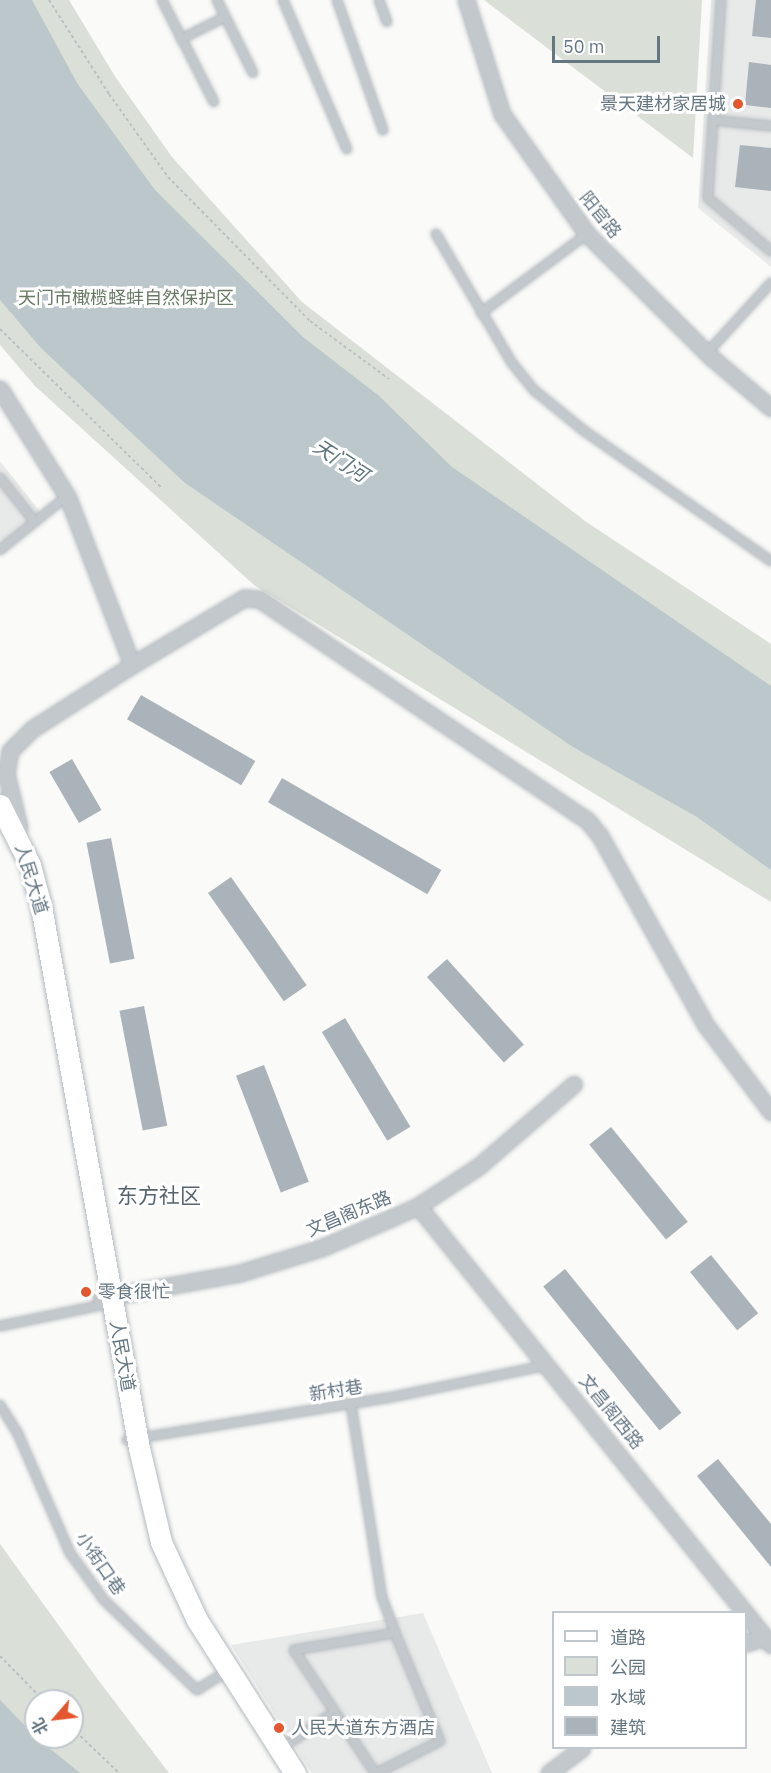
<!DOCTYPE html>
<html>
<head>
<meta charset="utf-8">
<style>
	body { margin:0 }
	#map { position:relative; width:771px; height:1773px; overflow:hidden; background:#fafaf8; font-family:"IBM Plex Sans","Noto Sans SC",sans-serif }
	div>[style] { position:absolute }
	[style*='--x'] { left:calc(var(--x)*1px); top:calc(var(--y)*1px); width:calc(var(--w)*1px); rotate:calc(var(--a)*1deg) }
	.built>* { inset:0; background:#e8e9e9 }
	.green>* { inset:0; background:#dadfd7 }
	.water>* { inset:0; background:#bbc7cb }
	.building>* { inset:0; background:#aab3b9; transform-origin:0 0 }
	.path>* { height:2px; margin-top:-1px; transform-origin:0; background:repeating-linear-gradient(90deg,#bbbfc2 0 3px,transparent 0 6px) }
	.roads { filter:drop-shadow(0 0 2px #b3babf) drop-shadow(0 0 2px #b3babf) }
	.lane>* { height:8px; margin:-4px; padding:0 4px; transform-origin:4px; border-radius:4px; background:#c3c8cc }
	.street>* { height:15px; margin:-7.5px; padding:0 7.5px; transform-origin:7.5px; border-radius:7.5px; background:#c3c8cc }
	.secondary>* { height:21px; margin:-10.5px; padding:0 10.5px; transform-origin:10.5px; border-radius:10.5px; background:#fff }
	.dots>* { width:16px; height:16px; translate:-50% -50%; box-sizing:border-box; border:3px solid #fff; border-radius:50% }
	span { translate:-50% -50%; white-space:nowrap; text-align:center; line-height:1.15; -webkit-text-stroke:6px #fff; paint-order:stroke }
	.poi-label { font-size:18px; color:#657683 }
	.right { translate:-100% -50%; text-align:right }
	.left { translate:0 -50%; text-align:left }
	.street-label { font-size:18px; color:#657683 }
	.park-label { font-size:18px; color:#687a64 }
	.water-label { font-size:20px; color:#60757c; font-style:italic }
	.quarter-label { font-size:21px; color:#57646e }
	.legend { position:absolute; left:552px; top:1611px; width:195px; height:138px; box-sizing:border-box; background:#fff; border:2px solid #c1c8cd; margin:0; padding:8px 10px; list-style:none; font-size:18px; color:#657683 }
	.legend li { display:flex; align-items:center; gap:12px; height:30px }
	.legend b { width:30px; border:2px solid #c1c8cd }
	.north { position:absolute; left:24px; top:1689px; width:60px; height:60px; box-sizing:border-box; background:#fff; border:2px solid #c1c8cd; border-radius:50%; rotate:242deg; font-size:16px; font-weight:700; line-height:24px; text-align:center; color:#657683 }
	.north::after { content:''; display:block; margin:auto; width:21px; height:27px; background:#e4572e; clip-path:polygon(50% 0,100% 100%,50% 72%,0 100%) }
	.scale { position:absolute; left:552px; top:36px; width:108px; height:27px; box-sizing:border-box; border:3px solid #657683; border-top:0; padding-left:8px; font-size:18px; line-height:21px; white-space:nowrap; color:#657683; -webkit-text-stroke:4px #fff; paint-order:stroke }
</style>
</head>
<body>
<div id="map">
	<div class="built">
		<div style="clip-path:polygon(711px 0,771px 0,771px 267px,698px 208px)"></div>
		<div style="clip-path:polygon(0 461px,42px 514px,0 547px)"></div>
		<div style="clip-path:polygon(423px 1613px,492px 1773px,312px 1773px,231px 1645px)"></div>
	</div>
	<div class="green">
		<div style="clip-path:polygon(0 0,69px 0,116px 78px,172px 157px,302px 302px,585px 521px,771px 644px,771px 902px,254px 585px,35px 386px,0 345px)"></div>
		<div style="clip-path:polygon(484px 0,702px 0,693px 158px)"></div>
		<div style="clip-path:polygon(evenodd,0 1544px,99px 1681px,169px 1773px,0 1773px,0 1544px,36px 1701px,72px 1701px,72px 1737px,36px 1737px,36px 1701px)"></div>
	</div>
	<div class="water">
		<div style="clip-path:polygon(0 0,32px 0,77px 83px,155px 190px,304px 338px,378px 395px,452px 467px,771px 686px,771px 870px,697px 817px,573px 747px,185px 483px,41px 348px,0 300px)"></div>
		<div style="clip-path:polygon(0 1700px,36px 1737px,80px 1773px,0 1773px)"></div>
	</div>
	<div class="building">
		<div style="clip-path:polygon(756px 0,771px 0,771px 38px,752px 36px)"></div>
		<div style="clip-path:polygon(749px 62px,771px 65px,771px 108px,745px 105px)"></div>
		<div style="clip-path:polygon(740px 145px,771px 148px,771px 191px,735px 187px)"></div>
		<div style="left:141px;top:695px;width:132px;height:28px;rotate:30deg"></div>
		<div style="left:72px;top:759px;width:59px;height:26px;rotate:60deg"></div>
		<div style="left:282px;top:778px;width:184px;height:28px;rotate:30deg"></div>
		<div style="left:111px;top:838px;width:123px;height:25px;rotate:79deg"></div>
		<div style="left:231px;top:877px;width:132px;height:28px;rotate:55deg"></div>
		<div style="left:447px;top:959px;width:115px;height:27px;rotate:48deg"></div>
		<div style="left:144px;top:1006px;width:122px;height:25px;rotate:79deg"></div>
		<div style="left:345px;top:1018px;width:127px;height:27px;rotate:59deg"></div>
		<div style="left:264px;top:1065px;width:125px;height:30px;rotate:69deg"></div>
		<div style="left:611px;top:1127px;width:122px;height:28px;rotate:51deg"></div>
		<div style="left:711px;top:1255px;width:75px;height:27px;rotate:51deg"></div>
		<div style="left:565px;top:1269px;width:185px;height:28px;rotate:51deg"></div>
		<div style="clip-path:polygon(718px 1459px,771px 1524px,771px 1567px,697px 1476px)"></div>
	</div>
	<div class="path">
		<div style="--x:49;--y:0;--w:112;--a:57.4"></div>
		<div style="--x:109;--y:94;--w:102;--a:54.6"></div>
		<div style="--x:168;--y:177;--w:202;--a:45.4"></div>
		<div style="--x:310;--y:321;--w:98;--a:36.3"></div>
		<div style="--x:0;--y:329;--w:227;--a:44.5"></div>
		<div style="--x:0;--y:1656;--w:63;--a:45.6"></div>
		<div style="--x:72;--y:1728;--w:65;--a:43.8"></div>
	</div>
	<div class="roads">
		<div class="lane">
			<div style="--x:162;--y:0;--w:114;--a:63"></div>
			<div style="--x:217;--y:0;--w:81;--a:63.7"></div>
			<div style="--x:283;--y:0;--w:162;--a:66.8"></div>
			<div style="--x:337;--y:0;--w:138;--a:70.5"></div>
			<div style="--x:379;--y:0;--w:23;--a:70"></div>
			<div style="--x:721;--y:0;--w:198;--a:93.8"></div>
			<div style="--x:708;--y:198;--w:82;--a:40.1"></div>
			<div style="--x:181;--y:39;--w:49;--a:-26.6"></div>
			<div style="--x:713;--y:120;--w:58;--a:5.9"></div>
			<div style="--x:436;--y:234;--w:150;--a:59.5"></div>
			<div style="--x:512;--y:363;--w:36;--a:51"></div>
			<div style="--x:535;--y:391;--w:62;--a:39.1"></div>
			<div style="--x:583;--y:430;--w:229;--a:34.9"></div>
			<div style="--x:481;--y:313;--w:132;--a:-36.7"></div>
			<div style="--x:707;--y:353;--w:95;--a:-47.6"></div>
			<div style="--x:0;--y:478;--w:56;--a:51.5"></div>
			<div style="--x:0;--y:550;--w:86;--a:-38.9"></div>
			<div style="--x:0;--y:1326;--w:113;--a:-11.7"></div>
			<div style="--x:351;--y:1404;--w:195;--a:80.9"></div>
			<div style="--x:382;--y:1597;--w:38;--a:70"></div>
			<div style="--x:0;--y:1405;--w:34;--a:58"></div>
			<div style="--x:18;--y:1434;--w:130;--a:66.4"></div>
			<div style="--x:70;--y:1553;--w:58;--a:54.1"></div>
			<div style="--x:104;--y:1600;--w:129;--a:44.1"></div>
			<div style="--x:197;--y:1690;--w:28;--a:-32"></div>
			<div style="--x:127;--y:1440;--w:263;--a:-9.2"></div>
			<div style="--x:387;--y:1398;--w:164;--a:-11.6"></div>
			<div style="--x:280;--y:1749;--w:66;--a:-33.9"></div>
			<div style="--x:375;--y:1773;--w:147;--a:-123.4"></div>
			<div style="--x:294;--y:1650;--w:102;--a:-9.6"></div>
			<div style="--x:395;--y:1633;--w:117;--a:67.4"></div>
			<div style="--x:440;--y:1741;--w:71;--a:153.1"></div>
		</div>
		<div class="street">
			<div style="--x:466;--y:0;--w:120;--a:72.5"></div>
			<div style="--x:502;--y:114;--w:147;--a:54.7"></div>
			<div style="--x:587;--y:234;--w:176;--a:44.8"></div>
			<div style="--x:712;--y:358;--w:77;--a:40.3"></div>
			<div style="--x:0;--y:389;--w:128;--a:58"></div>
			<div style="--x:68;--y:498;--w:179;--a:69"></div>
			<div style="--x:132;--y:665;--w:119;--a:147.4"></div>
			<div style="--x:32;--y:729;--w:31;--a:135"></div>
			<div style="--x:10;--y:751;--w:22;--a:100"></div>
			<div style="--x:6;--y:773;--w:56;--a:76.5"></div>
			<div style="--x:132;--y:665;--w:131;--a:-30.9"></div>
			<div style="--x:244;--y:598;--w:15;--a:4"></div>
			<div style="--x:259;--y:599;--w:396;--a:34"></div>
			<div style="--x:587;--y:820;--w:21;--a:51"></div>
			<div style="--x:600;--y:836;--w:215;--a:60.8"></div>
			<div style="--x:705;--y:1024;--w:110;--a:53.1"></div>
			<div style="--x:418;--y:1206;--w:563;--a:51.2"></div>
			<div style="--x:101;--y:1298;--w:141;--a:-10.2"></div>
			<div style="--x:240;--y:1273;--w:85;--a:-17.2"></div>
			<div style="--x:321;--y:1248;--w:74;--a:-23.1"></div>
			<div style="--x:389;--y:1219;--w:32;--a:-24"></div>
			<div style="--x:418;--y:1206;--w:73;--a:-33.3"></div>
			<div style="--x:479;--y:1166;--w:125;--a:-40.8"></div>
			<div style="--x:746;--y:1643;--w:20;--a:-18"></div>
			<div style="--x:549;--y:1773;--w:41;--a:-37.1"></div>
		</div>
		<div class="secondary">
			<div style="--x:0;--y:805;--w:67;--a:63.4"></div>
			<div style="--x:30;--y:865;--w:42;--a:75"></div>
			<div style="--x:41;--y:906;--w:551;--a:79.75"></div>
			<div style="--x:139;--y:1448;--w:97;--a:76.8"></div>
			<div style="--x:161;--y:1542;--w:86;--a:65.2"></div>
			<div style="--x:197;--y:1620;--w:182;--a:57.4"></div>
		</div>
	</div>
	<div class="dots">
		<div style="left:738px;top:104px;background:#e4572e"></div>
		<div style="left:86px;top:1292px;background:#e4572e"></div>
		<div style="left:279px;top:1728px;background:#e4572e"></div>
	</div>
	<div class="poi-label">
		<span class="right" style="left:726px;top:104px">景天建材家居城</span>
		<span class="left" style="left:98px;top:1292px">零食很忙</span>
		<span class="left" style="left:291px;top:1728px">人民大道东方酒店</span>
	</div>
	<div class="street-label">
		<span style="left:600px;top:215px;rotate:51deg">阳官路</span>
		<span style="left:31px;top:879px;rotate:73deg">人民大道</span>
		<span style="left:349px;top:1214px;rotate:-23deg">文昌阁东路</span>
		<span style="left:122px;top:1356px;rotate:80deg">人民大道</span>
		<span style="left:336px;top:1391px;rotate:-9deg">新村巷</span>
		<span style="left:611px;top:1412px;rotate:51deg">文昌阁西路</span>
		<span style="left:100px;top:1564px;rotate:55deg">小街口巷</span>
	</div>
	<div class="park-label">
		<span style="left:126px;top:298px">天门市橄榄蛏蚌自然保护区</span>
	</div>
	<div class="water-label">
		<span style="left:341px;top:460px;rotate:33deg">天门河</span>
	</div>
	<div class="quarter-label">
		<span style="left:159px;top:1195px">东方社区</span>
	</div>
	<ul class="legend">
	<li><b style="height:8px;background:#fff"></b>道路</li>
	<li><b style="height:16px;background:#dadfd7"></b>公园</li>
	<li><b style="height:16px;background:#bbc7cb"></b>水域</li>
	<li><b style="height:16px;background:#aab3b9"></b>建筑</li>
	</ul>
	<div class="north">北</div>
	<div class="scale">50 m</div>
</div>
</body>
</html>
